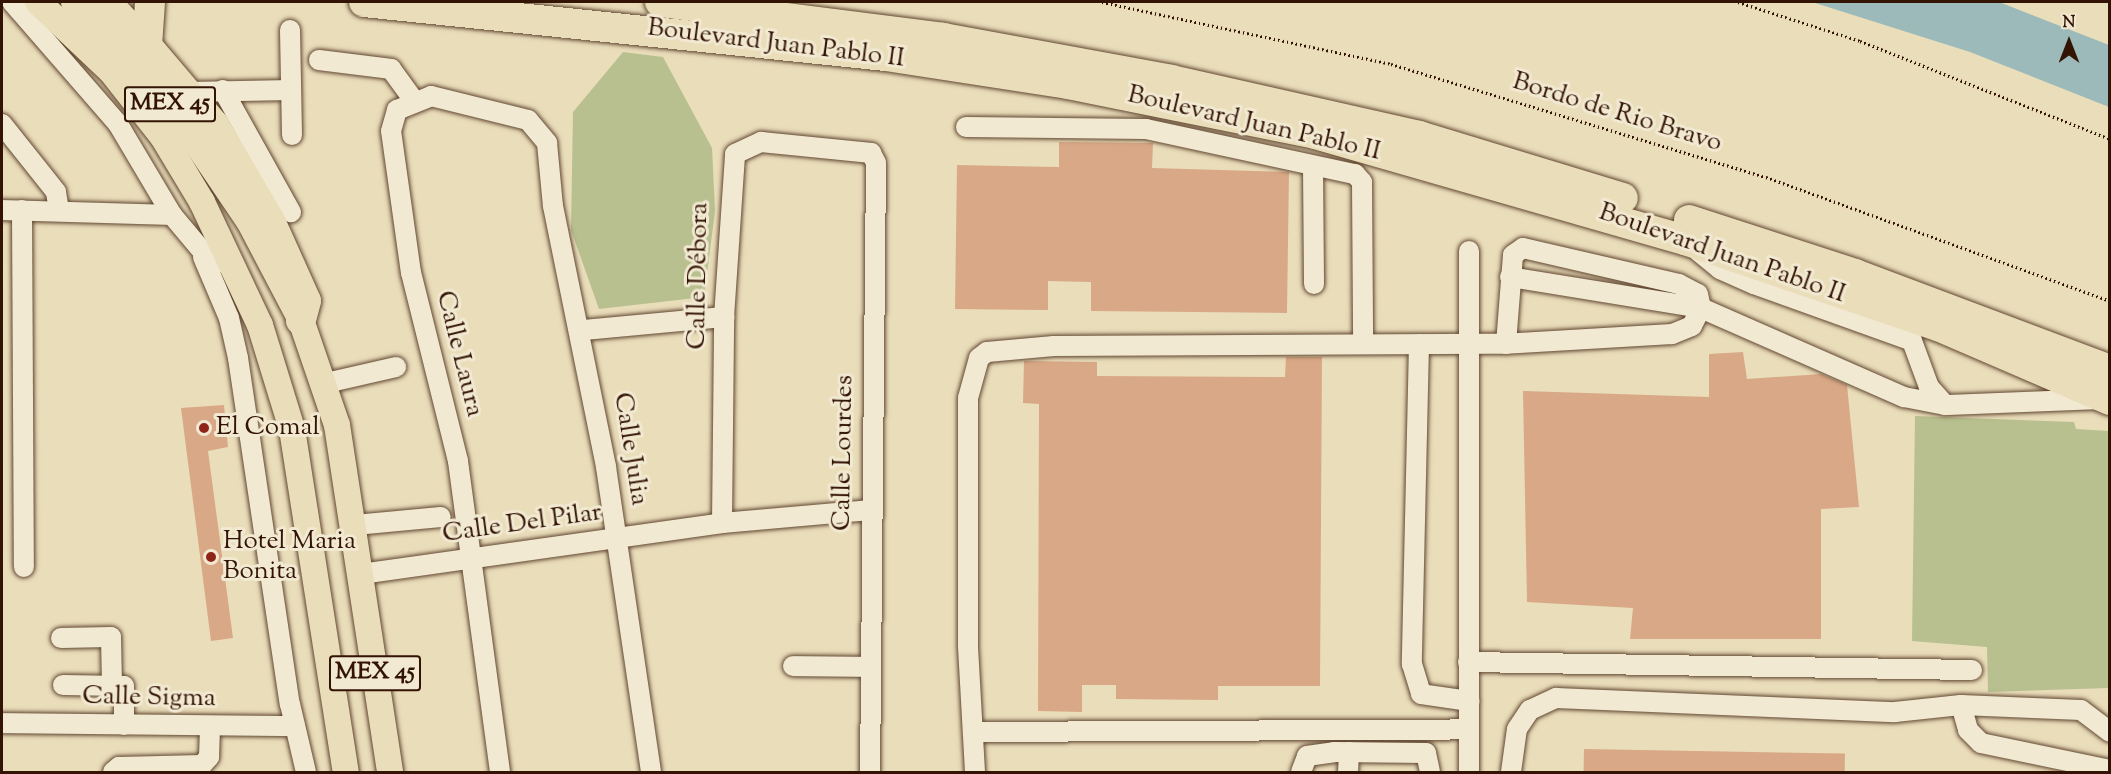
<!DOCTYPE html>
<html>
<head>
<meta charset="utf-8">
<style>
	body { margin:0 }
	#map { position:relative; width:2111px; height:774px; overflow:hidden; background:#eaddba; font-family:"Sorts Mill Goudy",serif }
	div>[style] { position:absolute }
	[style*='--x'] { left:calc(var(--x)*1px); top:calc(var(--y)*1px); width:calc(var(--w)*1px); rotate:calc(var(--a)*1deg) }
	.green>* { inset:0; background:#b8c08f }
	.water>* { inset:0; background:#9bbab9 }
	.building>* { inset:0; background:#d9a886; transform-origin:0 0 }
	.path>* { height:3px; margin-top:-1.5px; transform-origin:0; background:repeating-linear-gradient(90deg,#331303 0 1.5px,transparent 0 4.5px) }
	.roads { filter:drop-shadow(0 0 2px #614631) drop-shadow(0 0 2px #614631) }
	.minor>* { height:20px; margin:-10px; padding:0 10px; transform-origin:10px; border-radius:10px; background:#f1e9d2 }
	.major>* { height:26px; margin:-13px; padding:0 13px; transform-origin:13px; border-radius:13px; background:#eaddba }
	.highway>* { height:30px; margin:-15px; padding:0 15px; transform-origin:15px; border-radius:15px; background:#eaddba }
	.dots>* { width:16px; height:16px; translate:-50% -50%; box-sizing:border-box; border:3px solid #f1e9d2; border-radius:50% }
	span { translate:-50% -50%; white-space:nowrap; text-align:center; line-height:1.15; -webkit-text-stroke:6px #f1e9d2; paint-order:stroke }
	.shield-label span { padding:2px 4px; background:#f1e9d2; border:2px solid; border-radius:4px; -webkit-text-stroke-width:0 }
	.shield-label { font-size:24px; color:#331303; font-weight:700 }
	.street-label { font-size:26px; color:#331303 }
	.poi-label { font-size:26px; color:#331303 }
	.left { translate:0 -50%; text-align:left }
	.frame { position:absolute; inset:0; border:3px solid #331303; pointer-events:none }
	.north { position:absolute; left:2039px; top:12px; width:60px; height:60px; -webkit-text-stroke:4px #f1e9d2; paint-order:stroke; rotate:0deg; font-size:16px; font-weight:700; line-height:24px; text-align:center; color:#331303 }
	.north::after { content:''; display:block; margin:auto; width:21px; height:27px; background:#331303; clip-path:polygon(50% 0,100% 100%,50% 72%,0 100%) }
</style>
</head>
<body>
<div id="map">
	<div class="green">
		<div style="clip-path:polygon(623px 52px,663px 57px,712px 148px,715px 211px,704px 297px,599px 309px,571px 230px,573px 112px)"></div>
		<div style="clip-path:polygon(1915px 416px,2074px 422px,2076px 429px,2109px 431px,2109px 688px,1988px 692px,1987px 647px,1912px 641px)"></div>
	</div>
	<div class="water">
		<div style="clip-path:polygon(1812px 2px,1999px 2px,2109px 45px,2109px 107px,1970px 52px)"></div>
	</div>
	<div class="building">
		<div style="clip-path:polygon(1059px 142px,1153px 143px,1152px 168px,1289px 172px,1287px 313px,1091px 311px,1091px 282px,1048px 281px,1048px 310px,955px 309px,957px 165px,1059px 167px)"></div>
		<div style="clip-path:polygon(1743px 352px,1747px 379px,1821px 374px,1847px 385px,1859px 507px,1821px 509px,1821px 639px,1630px 639px,1633px 608px,1527px 602px,1523px 391px,1709px 397px,1709px 354px)"></div>
		<div style="clip-path:polygon(1286px 357px,1322px 357px,1320px 686px,1218px 686px,1218px 700px,1116px 699px,1116px 685px,1082px 685px,1082px 712px,1038px 711px,1039px 404px,1023px 403px,1024px 361px,1097px 362px,1097px 376px,1285px 377px)"></div>
		<div style="clip-path:polygon(224px 405px,228px 447px,208px 451px,233px 638px,211px 641px,181px 408px)"></div>
		<div style="left:1584px;top:749px;width:261px;height:23px;rotate:1deg"></div>
	</div>
	<div class="path">
		<div style="--x:1102;--y:2;--w:296;--a:12.1"></div>
		<div style="--x:1391;--y:64;--w:392;--a:16.8"></div>
		<div style="--x:1766;--y:177;--w:366;--a:19.8"></div>
		<div style="--x:1738;--y:2;--w:128;--a:17.7"></div>
		<div style="--x:1860;--y:41;--w:269;--a:21.4"></div>
	</div>
	<div class="roads">
		<div class="minor">
			<div style="--x:12;--y:2;--w:162;--a:49"></div>
			<div style="--x:118;--y:124;--w:106;--a:59.3"></div>
			<div style="--x:172;--y:215;--w:65;--a:50"></div>
			<div style="--x:290;--y:30;--w:105;--a:88.9"></div>
			<div style="--x:319;--y:60;--w:73;--a:7.1"></div>
			<div style="--x:391;--y:69;--w:37;--a:54"></div>
			<div style="--x:223;--y:90;--w:140;--a:60.9"></div>
			<div style="--x:189;--y:92;--w:102;--a:-1.1"></div>
			<div style="--x:2;--y:124;--w:87;--a:51.5"></div>
			<div style="--x:56;--y:192;--w:19;--a:81"></div>
			<div style="--x:966;--y:127;--w:180;--a:0.6"></div>
			<div style="--x:1146;--y:129;--w:214;--a:12.2"></div>
			<div style="--x:1355;--y:174;--w:11;--a:49"></div>
			<div style="--x:1362;--y:182;--w:161;--a:89.6"></div>
			<div style="--x:1313;--y:167;--w:117;--a:89.5"></div>
			<div style="--x:2;--y:210;--w:170;--a:1.7"></div>
			<div style="--x:22;--y:210;--w:357;--a:89.7"></div>
			<div style="--x:1523;--y:248;--w:160;--a:13"></div>
			<div style="--x:1679;--y:284;--w:21;--a:28"></div>
			<div style="--x:1698;--y:294;--w:14;--a:78"></div>
			<div style="--x:1701;--y:308;--w:20;--a:117"></div>
			<div style="--x:1692;--y:326;--w:22;--a:158"></div>
			<div style="--x:1672;--y:334;--w:166;--a:176.6"></div>
			<div style="--x:1506;--y:344;--w:89;--a:-85.5"></div>
			<div style="--x:1513;--y:255;--w:12;--a:-35"></div>
			<div style="--x:1698;--y:251;--w:28;--a:39"></div>
			<div style="--x:1720;--y:269;--w:37;--a:24"></div>
			<div style="--x:1754;--y:284;--w:168;--a:19.8"></div>
			<div style="--x:1912;--y:341;--w:49;--a:69.7"></div>
			<div style="--x:1929;--y:387;--w:24;--a:48"></div>
			<div style="--x:203;--y:257;--w:66;--a:66.9"></div>
			<div style="--x:229;--y:318;--w:41;--a:77.3"></div>
			<div style="--x:238;--y:358;--w:350;--a:81.5"></div>
			<div style="--x:290;--y:704;--w:70;--a:76.8"></div>
			<div style="--x:1510;--y:277;--w:193;--a:9.2"></div>
			<div style="--x:1701;--y:308;--w:222;--a:23.7"></div>
			<div style="--x:1904;--y:397;--w:42;--a:11"></div>
			<div style="--x:1945;--y:405;--w:158;--a:-2.2"></div>
			<div style="--x:583;--y:330;--w:142;--a:-5.3"></div>
			<div style="--x:1419;--y:344;--w:320;--a:91.3"></div>
			<div style="--x:1412;--y:664;--w:31;--a:73"></div>
			<div style="--x:1421;--y:694;--w:49;--a:8.3"></div>
			<div style="--x:326;--y:383;--w:72;--a:-12.9"></div>
			<div style="--x:722;--y:523;--w:206;--a:-89.4"></div>
			<div style="--x:724;--y:317;--w:163;--a:-86.1"></div>
			<div style="--x:735;--y:154;--w:29;--a:-25"></div>
			<div style="--x:761;--y:142;--w:111;--a:5.7"></div>
			<div style="--x:871;--y:153;--w:11;--a:63"></div>
			<div style="--x:876;--y:163;--w:609;--a:90.56"></div>
			<div style="--x:355;--y:525;--w:86;--a:-5.3"></div>
			<div style="--x:361;--y:574;--w:365;--a:-8"></div>
			<div style="--x:722;--y:523;--w:149;--a:-5"></div>
			<div style="--x:61;--y:638;--w:50;--a:-1.1"></div>
			<div style="--x:111;--y:637;--w:48;--a:88.8"></div>
			<div style="--x:1468;--y:662;--w:504;--a:0.91"></div>
			<div style="--x:793;--y:666;--w:77;--a:0.7"></div>
			<div style="--x:63;--y:685;--w:61;--a:0.9"></div>
			<div style="--x:124;--y:686;--w:39;--a:90"></div>
			<div style="--x:1961;--y:705;--w:120;--a:2.4"></div>
			<div style="--x:2081;--y:710;--w:36;--a:37"></div>
			<div style="--x:2;--y:723;--w:293;--a:0.6"></div>
			<div style="--x:973;--y:732;--w:496;--a:-0.3"></div>
			<div style="--x:113;--y:772;--w:8;--a:-40"></div>
			<div style="--x:119;--y:767;--w:83;--a:-1.4"></div>
			<div style="--x:202;--y:765;--w:11;--a:-49"></div>
			<div style="--x:209;--y:757;--w:31;--a:-88"></div>
			<div style="--x:500;--y:772;--w:314;--a:-97.7"></div>
			<div style="--x:458;--y:461;--w:194;--a:-104"></div>
			<div style="--x:411;--y:273;--w:143;--a:-98"></div>
			<div style="--x:391;--y:131;--w:22;--a:-74"></div>
			<div style="--x:397;--y:110;--w:37;--a:-22"></div>
			<div style="--x:431;--y:96;--w:100;--a:13.9"></div>
			<div style="--x:528;--y:120;--w:30;--a:50"></div>
			<div style="--x:547;--y:143;--w:63;--a:84.6"></div>
			<div style="--x:553;--y:206;--w:266;--a:78.5"></div>
			<div style="--x:606;--y:467;--w:308;--a:81.6"></div>
			<div style="--x:975;--y:772;--w:126;--a:-93.2"></div>
			<div style="--x:968;--y:646;--w:248;--a:-90"></div>
			<div style="--x:968;--y:398;--w:41;--a:-74.6"></div>
			<div style="--x:979;--y:358;--w:10;--a:-37"></div>
			<div style="--x:987;--y:352;--w:67;--a:-5.1"></div>
			<div style="--x:1054;--y:346;--w:452;--a:-0.3"></div>
			<div style="--x:1301;--y:772;--w:17;--a:-69"></div>
			<div style="--x:1307;--y:756;--w:27;--a:-8"></div>
			<div style="--x:1334;--y:752;--w:92;--a:0.6"></div>
			<div style="--x:1426;--y:753;--w:19;--a:78"></div>
			<div style="--x:1348;--y:772;--w:20;--a:-87"></div>
			<div style="--x:1469;--y:772;--w:521;--a:-90"></div>
			<div style="--x:1511;--y:772;--w:43;--a:-82.1"></div>
			<div style="--x:1517;--y:729;--w:23;--a:-56"></div>
			<div style="--x:1530;--y:710;--w:29;--a:-25"></div>
			<div style="--x:1556;--y:698;--w:339;--a:2.4"></div>
			<div style="--x:1895;--y:712;--w:66;--a:-6.1"></div>
			<div style="--x:1961;--y:705;--w:26;--a:74"></div>
			<div style="--x:1968;--y:730;--w:18;--a:45"></div>
			<div style="--x:1981;--y:743;--w:132;--a:11.8"></div>
		</div>
		<div class="major">
			<div style="--x:38;--y:2;--w:100;--a:43.4"></div>
			<div style="--x:111;--y:71;--w:84;--a:51.8"></div>
			<div style="--x:163;--y:137;--w:76;--a:59"></div>
			<div style="--x:202;--y:202;--w:136;--a:64.8"></div>
			<div style="--x:260;--y:325;--w:109;--a:72.9"></div>
			<div style="--x:292;--y:429;--w:347;--a:81.1"></div>
			<div style="--x:74;--y:2;--w:139;--a:46.8"></div>
			<div style="--x:169;--y:103;--w:143;--a:55.9"></div>
			<div style="--x:249;--y:221;--w:112;--a:62.3"></div>
			<div style="--x:301;--y:320;--w:111;--a:71.1"></div>
			<div style="--x:337;--y:425;--w:351;--a:81.3"></div>
		</div>
		<div class="highway">
			<div style="--x:106;--y:2;--w:60;--a:47"></div>
			<div style="--x:150;--y:2;--w:44;--a:93.9"></div>
			<div style="--x:147;--y:46;--w:104;--a:49.7"></div>
			<div style="--x:214;--y:125;--w:113;--a:59.8"></div>
			<div style="--x:271;--y:223;--w:85;--a:65.8"></div>
			<div style="--x:306;--y:301;--w:20;--a:105"></div>
			<div style="--x:364;--y:2;--w:525;--a:5.91"></div>
			<div style="--x:886;--y:56;--w:184;--a:8.7"></div>
			<div style="--x:1068;--y:84;--w:252;--a:11.4"></div>
			<div style="--x:1315;--y:134;--w:385;--a:16"></div>
			<div style="--x:1685;--y:240;--w:267;--a:18.8"></div>
			<div style="--x:1938;--y:326;--w:187;--a:23.3"></div>
			<div style="--x:660;--y:2;--w:285;--a:7.2"></div>
			<div style="--x:943;--y:38;--w:232;--a:10.4"></div>
			<div style="--x:1171;--y:80;--w:254;--a:12.7"></div>
			<div style="--x:1419;--y:136;--w:213;--a:16.9"></div>
			<div style="--x:1689;--y:220;--w:175;--a:18"></div>
			<div style="--x:1855;--y:274;--w:272;--a:20.6"></div>
		</div>
	</div>
	<div class="dots">
		<div style="left:204px;top:428px;background:#8f2418"></div>
		<div style="left:211px;top:557px;background:#8f2418"></div>
	</div>
	<div class="shield-label">
		<span style="left:170px;top:104px">MEX 45</span>
		<span style="left:375px;top:673px">MEX 45</span>
	</div>
	<div class="street-label">
		<span style="left:776px;top:44px;rotate:7deg">Boulevard Juan Pablo II</span>
		<span style="left:1617px;top:113px;rotate:17deg">Bordo de Rio Bravo</span>
		<span style="left:1254px;top:124px;rotate:13deg">Boulevard Juan Pablo II</span>
		<span style="left:1722px;top:254px;rotate:19deg">Boulevard Juan Pablo II</span>
		<span style="left:699px;top:276px;rotate:-89deg">Calle Débora</span>
		<span style="left:459px;top:354px;rotate:76deg">Calle Laura</span>
		<span style="left:630px;top:449px;rotate:81deg">Calle Julia</span>
		<span style="left:844px;top:453px;rotate:-89deg">Calle Lourdes</span>
		<span style="left:522px;top:524px;rotate:-8deg">Calle Del Pilar</span>
		<span style="left:149px;top:698px;rotate:1deg">Calle Sigma</span>
	</div>
	<div class="poi-label">
		<span class="left" style="left:216px;top:428px">El Comal</span>
		<span class="left" style="left:223px;top:557px">Hotel Maria<br>Bonita</span>
	</div>
	<div class="frame"></div>
	<div class="north">N</div>
</div>
</body>
</html>
